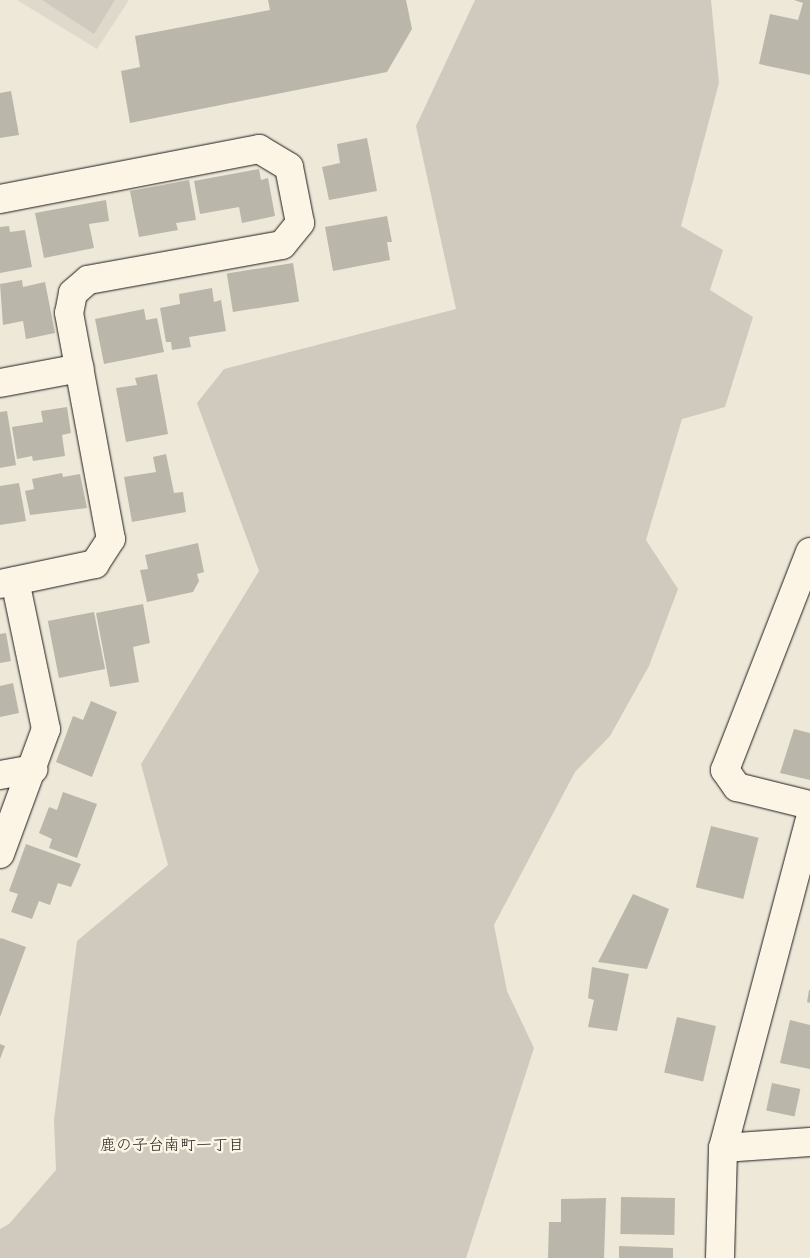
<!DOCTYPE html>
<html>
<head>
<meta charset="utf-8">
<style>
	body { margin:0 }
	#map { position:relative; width:810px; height:1258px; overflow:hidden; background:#eee8d9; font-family:Delius,"Klee One",sans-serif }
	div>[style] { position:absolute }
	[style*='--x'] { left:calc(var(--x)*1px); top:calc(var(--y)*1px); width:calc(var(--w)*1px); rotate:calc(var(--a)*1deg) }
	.built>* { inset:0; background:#ded9cb }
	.green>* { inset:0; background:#cfcabd }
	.building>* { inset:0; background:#bab6aa; transform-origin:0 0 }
	.roads { filter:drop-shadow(0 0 1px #1c1c1c) drop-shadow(0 0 1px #1c1c1c) }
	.street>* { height:28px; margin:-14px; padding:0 14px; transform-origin:14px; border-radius:14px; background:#fcf5e5 }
	.secondary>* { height:28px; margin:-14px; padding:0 14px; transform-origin:14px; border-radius:14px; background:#fcf5e5 }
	span { translate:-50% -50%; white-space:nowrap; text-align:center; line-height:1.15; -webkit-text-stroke:5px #fcf5e5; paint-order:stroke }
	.neighbourhood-label { font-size:16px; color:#1c1c1c }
</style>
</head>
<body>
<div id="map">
	<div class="built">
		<div style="clip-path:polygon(17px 0,129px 0,97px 49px)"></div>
	</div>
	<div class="green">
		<div style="clip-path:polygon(42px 0,115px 0,94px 34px)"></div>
		<div style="clip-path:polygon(475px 0,711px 0,719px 83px,681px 226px,723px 250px,710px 290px,753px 317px,725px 407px,682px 419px,646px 540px,678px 589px,649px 666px,610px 736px,575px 772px,494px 925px,507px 991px,534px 1048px,466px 1258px,0 1258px,0 1229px,9px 1224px,56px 1170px,54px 1120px,77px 941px,168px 865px,141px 764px,259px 571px,197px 403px,224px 369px,456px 309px,416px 126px)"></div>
	</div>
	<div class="building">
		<div style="clip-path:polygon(268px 0,406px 0,412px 29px,387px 72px,130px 123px,121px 71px,140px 67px,135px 36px,270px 10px)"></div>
		<div style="clip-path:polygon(794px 0,810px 0,810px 75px,759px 64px,770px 14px,798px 20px,803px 3px)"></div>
		<div style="clip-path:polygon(11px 91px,19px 135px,0 138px,0 93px)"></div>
		<div style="clip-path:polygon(367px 138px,377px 191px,329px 200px,322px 167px,340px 163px,337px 144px)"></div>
		<div style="clip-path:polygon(259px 169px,261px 180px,268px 178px,275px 216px,242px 223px,239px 207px,200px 214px,194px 181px)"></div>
		<div style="clip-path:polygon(189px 180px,196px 220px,176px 223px,178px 230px,139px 237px,130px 191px)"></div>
		<div style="clip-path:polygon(106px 200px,109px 221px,89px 224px,94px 248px,44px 258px,35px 213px)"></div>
		<div style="clip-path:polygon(387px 216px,392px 242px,387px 242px,390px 260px,333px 271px,325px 227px)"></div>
		<div style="clip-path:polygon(9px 226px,10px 232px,25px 230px,32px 267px,0 273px,0 227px)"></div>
		<div style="left:293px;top:263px;width:39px;height:67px;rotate:81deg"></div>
		<div style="clip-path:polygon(22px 280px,23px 287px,45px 282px,55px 333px,26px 339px,23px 321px,3px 325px,0 284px)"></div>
		<div style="clip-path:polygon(212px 288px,214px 302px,221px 300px,226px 331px,189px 337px,191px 347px,172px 350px,171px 342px,166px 342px,160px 308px,180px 304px,179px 294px)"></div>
		<div style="clip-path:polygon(144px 309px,146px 320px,157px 318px,164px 352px,104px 364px,95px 319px)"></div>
		<div style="clip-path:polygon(157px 374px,168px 434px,126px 442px,116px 388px,137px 385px,135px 378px)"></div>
		<div style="clip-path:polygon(67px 407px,71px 433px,62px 435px,65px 456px,33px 461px,32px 456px,17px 459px,12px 427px,43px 422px,41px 411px)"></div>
		<div style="clip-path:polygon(7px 411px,16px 465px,0 468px,0 412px)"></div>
		<div style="clip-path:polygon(166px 454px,174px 493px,183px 492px,186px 512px,132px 522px,124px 477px,156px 472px,153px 457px)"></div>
		<div style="clip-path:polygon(62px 473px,63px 477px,80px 474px,87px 508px,30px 515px,25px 491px,34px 489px,32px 479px)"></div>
		<div style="clip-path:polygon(19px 483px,26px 521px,0 525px,0 486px)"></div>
		<div style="clip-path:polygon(198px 543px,204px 572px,197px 574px,199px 581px,193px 592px,147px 602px,140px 570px,148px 569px,145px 555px)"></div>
		<div style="clip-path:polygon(143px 604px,150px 643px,133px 647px,139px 682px,110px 687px,96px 613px)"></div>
		<div style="left:94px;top:612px;width:58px;height:47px;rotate:79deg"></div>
		<div style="clip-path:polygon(6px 633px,11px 661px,0 663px,0 634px)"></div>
		<div style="clip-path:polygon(13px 683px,19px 713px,0 717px,0 686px)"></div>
		<div style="clip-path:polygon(91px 701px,117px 712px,92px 777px,56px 762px,73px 716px,83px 720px)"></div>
		<div style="clip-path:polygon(794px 729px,810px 733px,810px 780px,780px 773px)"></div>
		<div style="clip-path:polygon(63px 792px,97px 804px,77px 858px,49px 848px,52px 839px,39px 833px,49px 807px,57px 810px)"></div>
		<div style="left:711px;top:826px;width:49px;height:63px;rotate:14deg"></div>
		<div style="clip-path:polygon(26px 844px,81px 864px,71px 887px,58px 883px,50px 905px,39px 901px,32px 919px,11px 912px,18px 894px,9px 891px)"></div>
		<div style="clip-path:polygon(633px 894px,669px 909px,647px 969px,598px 962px)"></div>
		<div style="clip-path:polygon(1px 938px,26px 947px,0 1017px,0 939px)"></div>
		<div style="clip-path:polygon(592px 967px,629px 974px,617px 1031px,588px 1027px,594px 1000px,588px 998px)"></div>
		<div style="clip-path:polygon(809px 990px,810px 990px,810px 1003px,807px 1002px)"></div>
		<div style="left:677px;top:1017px;width:40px;height:57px;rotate:13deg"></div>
		<div style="clip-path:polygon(790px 1020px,810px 1025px,810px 1069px,780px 1063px)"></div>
		<div style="clip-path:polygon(0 1044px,5px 1046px,0 1059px)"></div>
		<div style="left:772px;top:1083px;width:29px;height:28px;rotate:12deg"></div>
		<div style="left:621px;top:1197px;width:54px;height:37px;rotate:1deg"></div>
		<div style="clip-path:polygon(606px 1198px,604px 1258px,548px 1258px,549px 1222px,561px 1222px,561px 1199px)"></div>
		<div style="clip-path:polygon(619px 1246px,673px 1248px,673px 1258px,619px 1258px)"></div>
	</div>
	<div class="roads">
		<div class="street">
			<div style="--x:0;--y:199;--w:264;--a:-10.9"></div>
			<div style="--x:259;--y:149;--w:35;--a:31"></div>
			<div style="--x:289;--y:167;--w:57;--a:78.9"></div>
			<div style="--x:300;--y:223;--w:28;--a:129"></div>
			<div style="--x:282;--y:245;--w:197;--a:169.8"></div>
			<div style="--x:88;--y:280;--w:20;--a:139"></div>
			<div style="--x:73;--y:293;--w:20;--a:101"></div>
			<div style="--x:69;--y:313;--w:230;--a:79.5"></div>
			<div style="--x:111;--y:539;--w:30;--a:123"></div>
			<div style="--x:95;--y:564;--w:97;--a:168.1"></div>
			<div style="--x:0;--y:383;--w:81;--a:-10.6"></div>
			<div style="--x:810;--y:552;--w:234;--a:111.3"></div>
			<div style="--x:725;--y:770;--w:21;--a:55"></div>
			<div style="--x:737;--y:787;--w:75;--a:13.9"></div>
			<div style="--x:0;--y:775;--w:34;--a:-10"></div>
			<div style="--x:0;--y:854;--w:133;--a:-69.8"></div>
			<div style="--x:46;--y:729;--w:151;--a:-101.8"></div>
			<div style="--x:720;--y:1258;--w:110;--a:-88.4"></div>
			<div style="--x:723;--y:1148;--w:341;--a:-75.2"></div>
		</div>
		<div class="secondary">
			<div style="--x:723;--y:1148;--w:87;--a:-3.9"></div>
		</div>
	</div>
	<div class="neighbourhood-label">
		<span style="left:172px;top:1144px">鹿の子台南町一丁目</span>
	</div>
</div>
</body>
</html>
